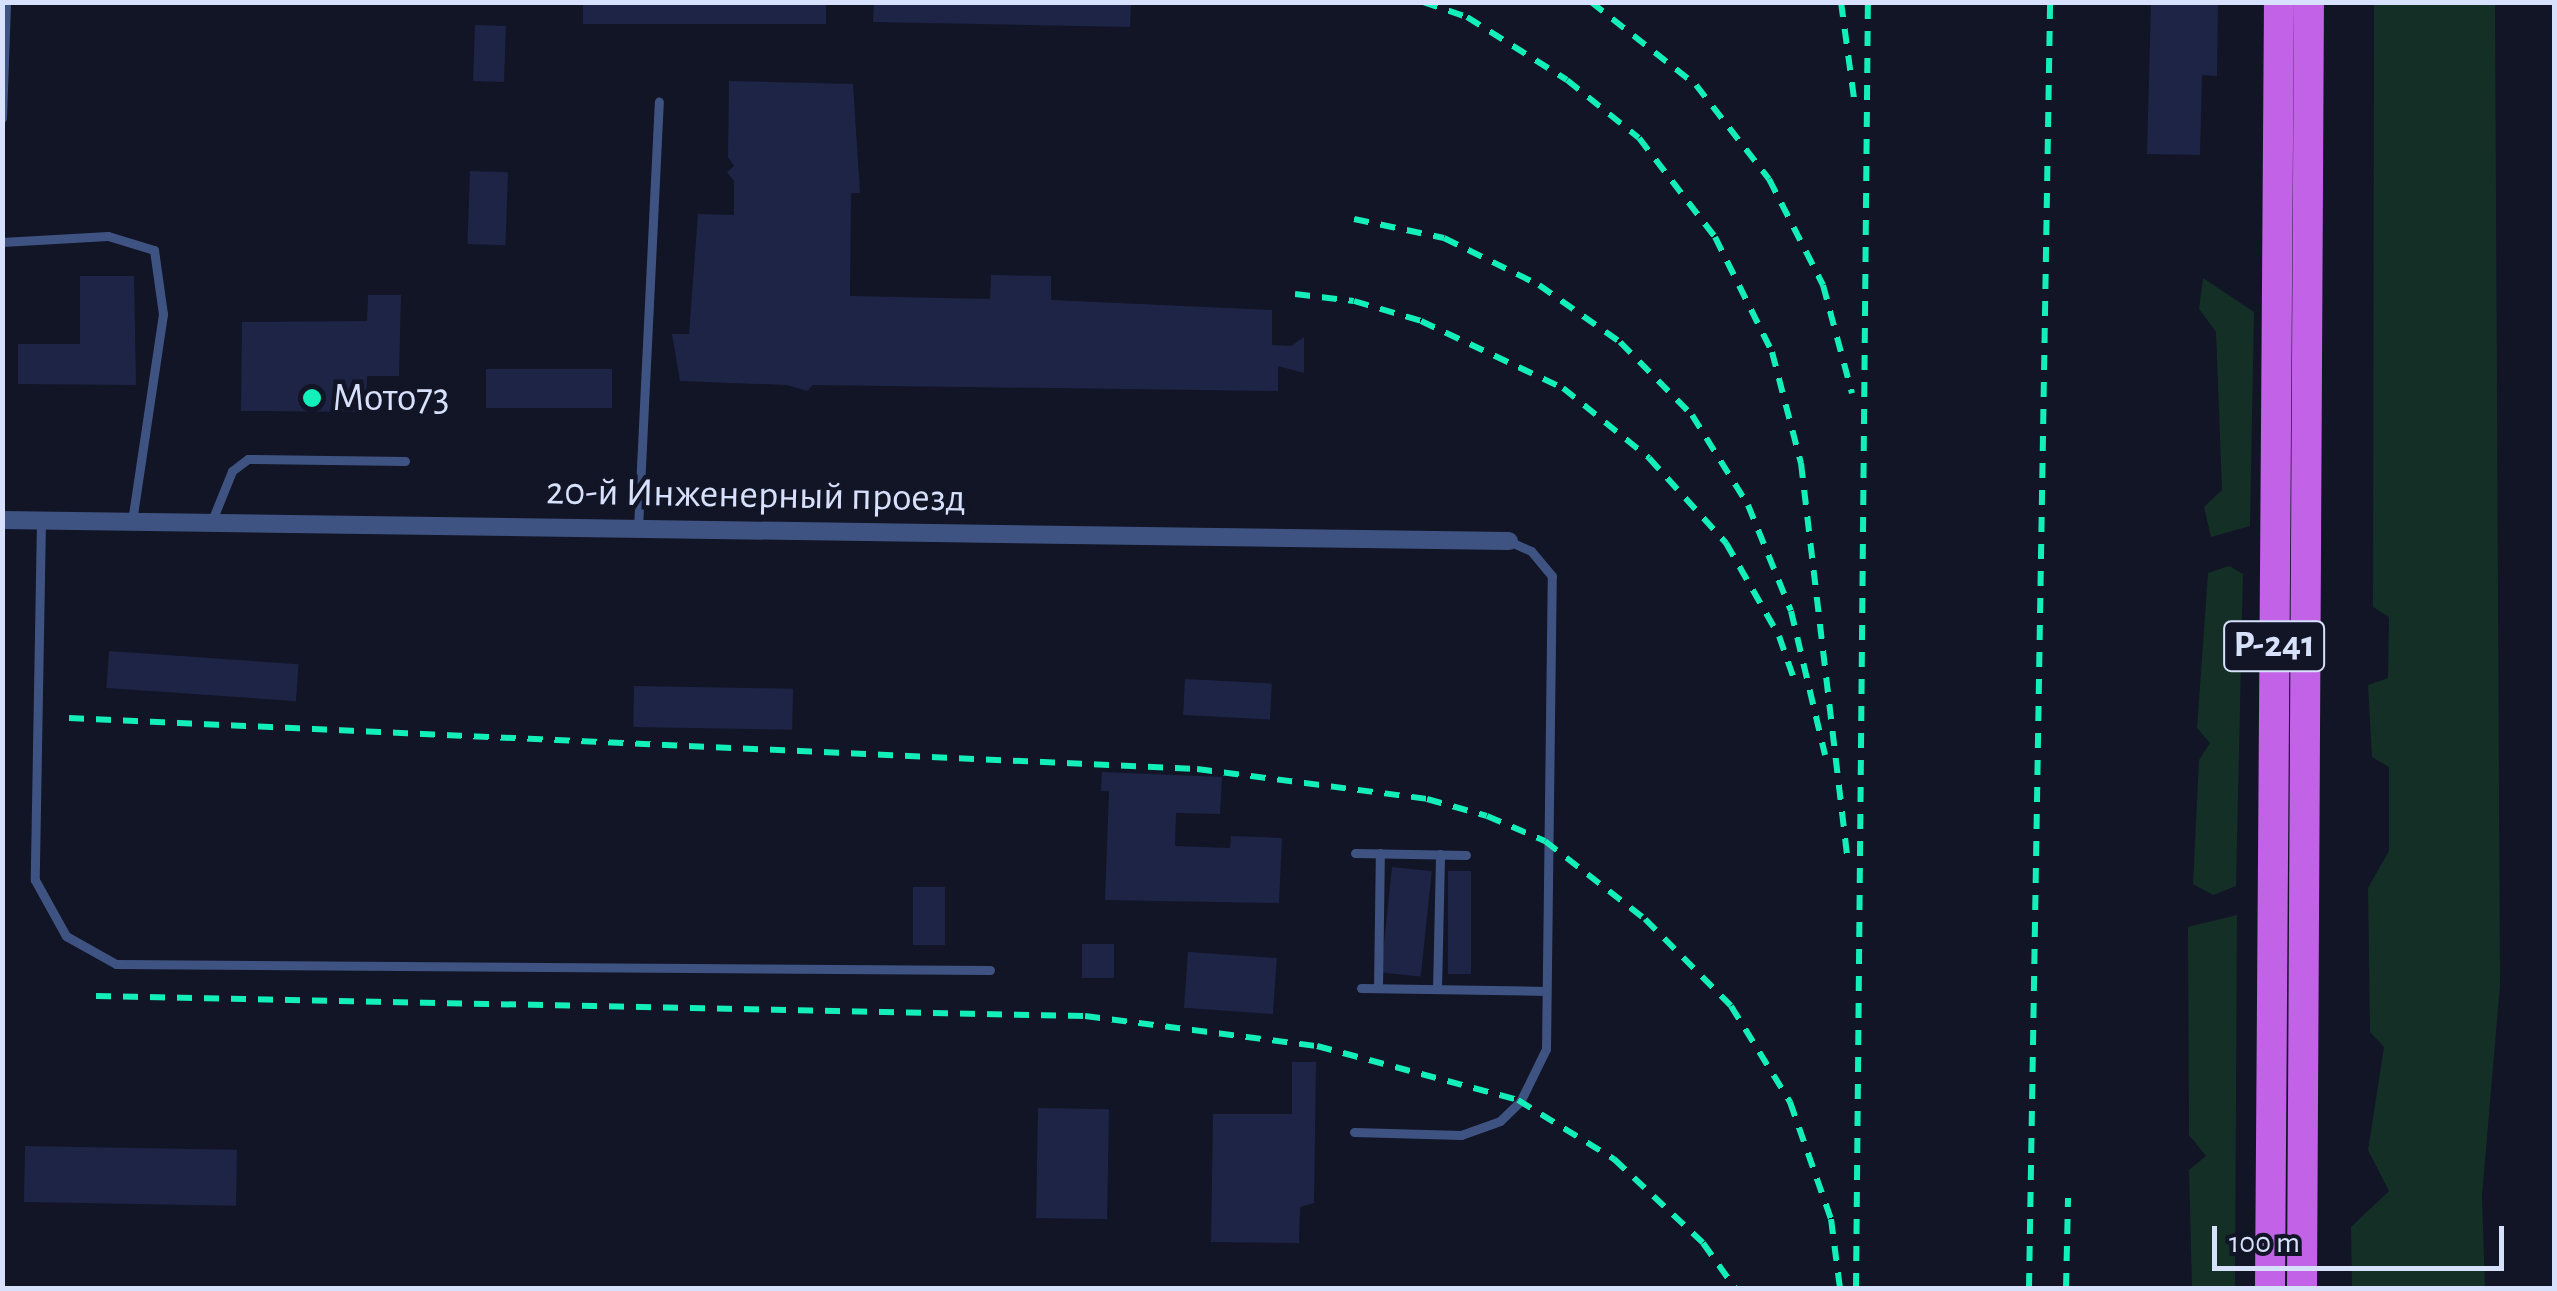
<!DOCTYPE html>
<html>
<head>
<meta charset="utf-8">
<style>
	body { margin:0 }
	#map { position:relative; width:2557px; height:1291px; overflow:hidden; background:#111526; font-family:"Alegreya Sans",sans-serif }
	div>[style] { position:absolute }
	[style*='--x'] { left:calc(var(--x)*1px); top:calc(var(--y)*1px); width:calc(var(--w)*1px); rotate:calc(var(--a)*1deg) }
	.green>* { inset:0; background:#142f25 }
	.building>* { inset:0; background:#1e2446; transform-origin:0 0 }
	.service>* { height:9px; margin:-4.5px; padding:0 4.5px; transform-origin:4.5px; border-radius:4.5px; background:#3f5382 }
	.minor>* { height:18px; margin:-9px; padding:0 9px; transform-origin:9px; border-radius:9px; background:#3f5382 }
	.trunk>* { height:30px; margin:-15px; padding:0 15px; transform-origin:15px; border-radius:15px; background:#c262e7 }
	.rail>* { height:6px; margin-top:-3px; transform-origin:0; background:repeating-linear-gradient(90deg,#12efb9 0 15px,transparent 0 27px) }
	.dots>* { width:28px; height:28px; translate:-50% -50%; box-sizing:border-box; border:5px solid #111526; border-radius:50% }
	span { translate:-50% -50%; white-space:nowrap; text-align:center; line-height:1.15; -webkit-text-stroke:9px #111526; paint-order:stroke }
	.shield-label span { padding:2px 8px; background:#111526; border:2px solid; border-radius:8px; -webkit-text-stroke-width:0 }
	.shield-label { font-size:38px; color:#d8e1fc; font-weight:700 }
	.poi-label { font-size:40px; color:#d8e1fc }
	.left { translate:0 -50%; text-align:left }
	.street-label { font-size:40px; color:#d8e1fc }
	.frame { position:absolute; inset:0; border:5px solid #d8e1fc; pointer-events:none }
	.scale { position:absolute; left:2212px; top:1226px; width:292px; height:45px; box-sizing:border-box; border:5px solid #d8e1fc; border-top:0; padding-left:12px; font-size:30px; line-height:35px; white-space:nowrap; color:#d8e1fc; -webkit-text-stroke:8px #111526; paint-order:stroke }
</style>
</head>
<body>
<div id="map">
	<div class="green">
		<div style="clip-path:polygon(2374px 3px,2495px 3px,2500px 985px,2482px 1196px,2485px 1288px,2352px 1288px,2351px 1227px,2389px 1191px,2368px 1150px,2384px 1047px,2370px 1032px,2368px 888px,2389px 851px,2389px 767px,2372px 757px,2368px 685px,2388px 678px,2389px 617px,2373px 607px)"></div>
		<div style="clip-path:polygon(2203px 278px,2254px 312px,2250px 526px,2211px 537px,2204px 507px,2222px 490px,2216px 332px,2199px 309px)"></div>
		<div style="clip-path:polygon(2229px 566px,2243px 574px,2236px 886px,2213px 895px,2193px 884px,2199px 760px,2210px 743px,2197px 728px,2208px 573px)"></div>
		<div style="clip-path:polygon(2237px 915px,2235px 1288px,2192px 1288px,2189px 1170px,2206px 1156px,2189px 1135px,2188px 927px)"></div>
	</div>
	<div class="building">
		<div style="left:583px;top:2px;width:243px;height:22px"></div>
		<div style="clip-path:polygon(874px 2px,1131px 2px,1130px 27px,873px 22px)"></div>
		<div style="clip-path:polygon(2151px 2px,2218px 2px,2217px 76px,2202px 75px,2200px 155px,2147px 154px)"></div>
		<div style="left:475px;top:25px;width:31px;height:56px;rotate:2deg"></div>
		<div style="clip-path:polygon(729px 81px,853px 84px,860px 193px,851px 193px,850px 296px,990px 299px,991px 275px,1051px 276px,1051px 300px,1272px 310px,1272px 345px,1291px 346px,1304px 337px,1304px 373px,1278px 366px,1278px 391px,813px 385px,807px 391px,787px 385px,680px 381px,672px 334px,689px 334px,698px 214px,734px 215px,734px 181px,727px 172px,734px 166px,728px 157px)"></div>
		<div style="left:470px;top:171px;width:38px;height:73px;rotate:2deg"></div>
		<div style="clip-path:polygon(80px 276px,134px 276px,136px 385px,18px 384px,18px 344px,80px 344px)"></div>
		<div style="clip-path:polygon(368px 295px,401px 295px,399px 376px,367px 376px,366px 412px,241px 411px,242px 322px,367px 321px)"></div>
		<div style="left:486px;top:369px;width:126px;height:39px"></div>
		<div style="left:109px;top:651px;width:190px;height:37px;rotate:4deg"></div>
		<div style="left:1185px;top:679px;width:87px;height:36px;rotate:3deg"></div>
		<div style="left:634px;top:686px;width:159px;height:41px;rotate:1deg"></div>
		<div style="clip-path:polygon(1102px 772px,1222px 777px,1220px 814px,1176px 813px,1175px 846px,1230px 848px,1231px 836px,1282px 838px,1279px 903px,1105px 900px,1109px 791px,1101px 791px)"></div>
		<div style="left:1392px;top:867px;width:40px;height:106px;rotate:6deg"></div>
		<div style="left:1448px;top:871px;width:23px;height:103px"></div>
		<div style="left:913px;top:887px;width:32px;height:58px"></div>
		<div style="left:1082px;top:944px;width:32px;height:34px"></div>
		<div style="left:1188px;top:952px;width:89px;height:56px;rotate:4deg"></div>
		<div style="clip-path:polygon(1292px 1062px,1316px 1062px,1314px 1203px,1300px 1207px,1299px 1243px,1211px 1242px,1213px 1114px,1292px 1114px)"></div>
		<div style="left:1038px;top:1108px;width:71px;height:110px;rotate:1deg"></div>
		<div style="left:25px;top:1146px;width:212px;height:56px;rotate:1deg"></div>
	</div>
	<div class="service">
		<div style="--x:2;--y:118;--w:116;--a:-88"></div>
		<div style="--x:2;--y:242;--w:106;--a:-3.2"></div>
		<div style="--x:108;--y:236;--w:48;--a:16.9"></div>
		<div style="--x:154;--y:250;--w:65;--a:82"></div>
		<div style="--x:163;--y:314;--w:210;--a:98.5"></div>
		<div style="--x:41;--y:520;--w:360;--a:91"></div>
		<div style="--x:35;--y:880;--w:64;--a:61"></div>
		<div style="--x:66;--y:936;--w:57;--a:29.2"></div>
		<div style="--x:116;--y:964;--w:874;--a:0.39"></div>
		<div style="--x:211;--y:523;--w:56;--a:-68"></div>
		<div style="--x:232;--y:471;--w:20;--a:-37"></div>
		<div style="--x:248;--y:459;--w:157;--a:0.7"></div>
		<div style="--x:638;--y:528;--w:427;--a:-87.2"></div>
		<div style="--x:1355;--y:853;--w:111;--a:1"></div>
		<div style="--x:1361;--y:988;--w:185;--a:0.9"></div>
		<div style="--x:1378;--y:988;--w:135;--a:-89.2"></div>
		<div style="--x:1437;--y:989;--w:135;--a:-88.7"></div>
		<div style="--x:1354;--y:1132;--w:107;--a:1.6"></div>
		<div style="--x:1461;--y:1135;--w:41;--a:-19.7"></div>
		<div style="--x:1500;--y:1121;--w:28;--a:-44"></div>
		<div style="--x:1520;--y:1102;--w:59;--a:-63.9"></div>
		<div style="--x:1546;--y:1049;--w:473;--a:-89.3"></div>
		<div style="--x:1552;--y:576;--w:33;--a:-130"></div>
		<div style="--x:1531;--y:551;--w:24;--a:-156"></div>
	</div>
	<div class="minor">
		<div style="--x:2;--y:520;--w:1507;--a:0.8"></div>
	</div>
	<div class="trunk">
		<div style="--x:2270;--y:1288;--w:1286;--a:-89.6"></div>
		<div style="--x:2302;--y:1288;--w:1286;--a:-89.69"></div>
	</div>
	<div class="rail">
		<div style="--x:1423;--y:2;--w:46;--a:18.8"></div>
		<div style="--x:1467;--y:17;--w:118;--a:32.2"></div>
		<div style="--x:1567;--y:80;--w:92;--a:38.9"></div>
		<div style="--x:1639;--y:138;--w:125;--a:52.5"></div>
		<div style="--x:1715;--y:237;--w:128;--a:63.6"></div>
		<div style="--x:1772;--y:352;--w:115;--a:75.4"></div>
		<div style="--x:1801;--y:463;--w:396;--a:83.3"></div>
		<div style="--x:1591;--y:2;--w:134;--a:38.3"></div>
		<div style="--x:1696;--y:85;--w:119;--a:52.2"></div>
		<div style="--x:1769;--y:179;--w:119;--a:63"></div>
		<div style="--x:1823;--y:285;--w:112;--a:75"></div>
		<div style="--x:1841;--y:2;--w:104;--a:82.3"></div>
		<div style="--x:1354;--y:219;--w:92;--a:11.9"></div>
		<div style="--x:1444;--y:238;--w:106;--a:26.3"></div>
		<div style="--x:1539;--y:285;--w:99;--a:35.1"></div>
		<div style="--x:1620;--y:342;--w:103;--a:45.4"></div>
		<div style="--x:1692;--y:415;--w:106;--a:58.1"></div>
		<div style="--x:1748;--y:505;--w:114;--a:67.9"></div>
		<div style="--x:1791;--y:611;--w:148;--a:76.7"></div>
		<div style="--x:1295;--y:294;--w:59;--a:6.8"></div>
		<div style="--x:1354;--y:301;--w:70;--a:16.6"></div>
		<div style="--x:1421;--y:321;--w:157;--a:25.3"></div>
		<div style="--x:1563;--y:388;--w:111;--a:39.1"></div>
		<div style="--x:1649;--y:458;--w:115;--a:47.8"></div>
		<div style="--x:1726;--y:543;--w:107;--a:60.3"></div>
		<div style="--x:1779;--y:636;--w:49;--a:70.8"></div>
		<div style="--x:69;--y:718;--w:1129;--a:2.59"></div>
		<div style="--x:1197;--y:769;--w:232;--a:7.4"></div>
		<div style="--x:1427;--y:799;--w:62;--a:15.8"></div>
		<div style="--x:1487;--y:816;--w:63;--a:23.3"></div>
		<div style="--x:1545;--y:841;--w:127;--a:38"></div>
		<div style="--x:1645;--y:919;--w:122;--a:45.3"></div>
		<div style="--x:1731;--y:1006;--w:113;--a:58.4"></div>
		<div style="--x:1790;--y:1102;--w:124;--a:70.7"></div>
		<div style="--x:1831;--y:1219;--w:70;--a:82.6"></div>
		<div style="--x:96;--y:996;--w:989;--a:1.16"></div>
		<div style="--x:1085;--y:1016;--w:234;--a:7.4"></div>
		<div style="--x:1317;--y:1046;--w:208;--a:15"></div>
		<div style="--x:1518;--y:1100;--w:113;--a:31.6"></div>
		<div style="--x:1614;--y:1159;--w:122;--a:43.3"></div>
		<div style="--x:1703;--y:1243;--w:55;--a:54.6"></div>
		<div style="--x:1856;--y:1288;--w:1286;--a:-89.47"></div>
		<div style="--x:2029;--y:1288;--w:1286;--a:-89.06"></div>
		<div style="--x:2066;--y:1288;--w:90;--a:-88.7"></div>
	</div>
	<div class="dots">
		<div style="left:312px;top:398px;background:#12efb9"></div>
	</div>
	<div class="shield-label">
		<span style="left:2274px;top:646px">Р-241</span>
	</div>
	<div class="poi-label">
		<span class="left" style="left:332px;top:398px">Мото73</span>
	</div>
	<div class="street-label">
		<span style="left:756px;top:495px;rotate:1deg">20-й Инженерный проезд</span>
	</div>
	<div class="frame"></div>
	<div class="scale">100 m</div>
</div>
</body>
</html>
